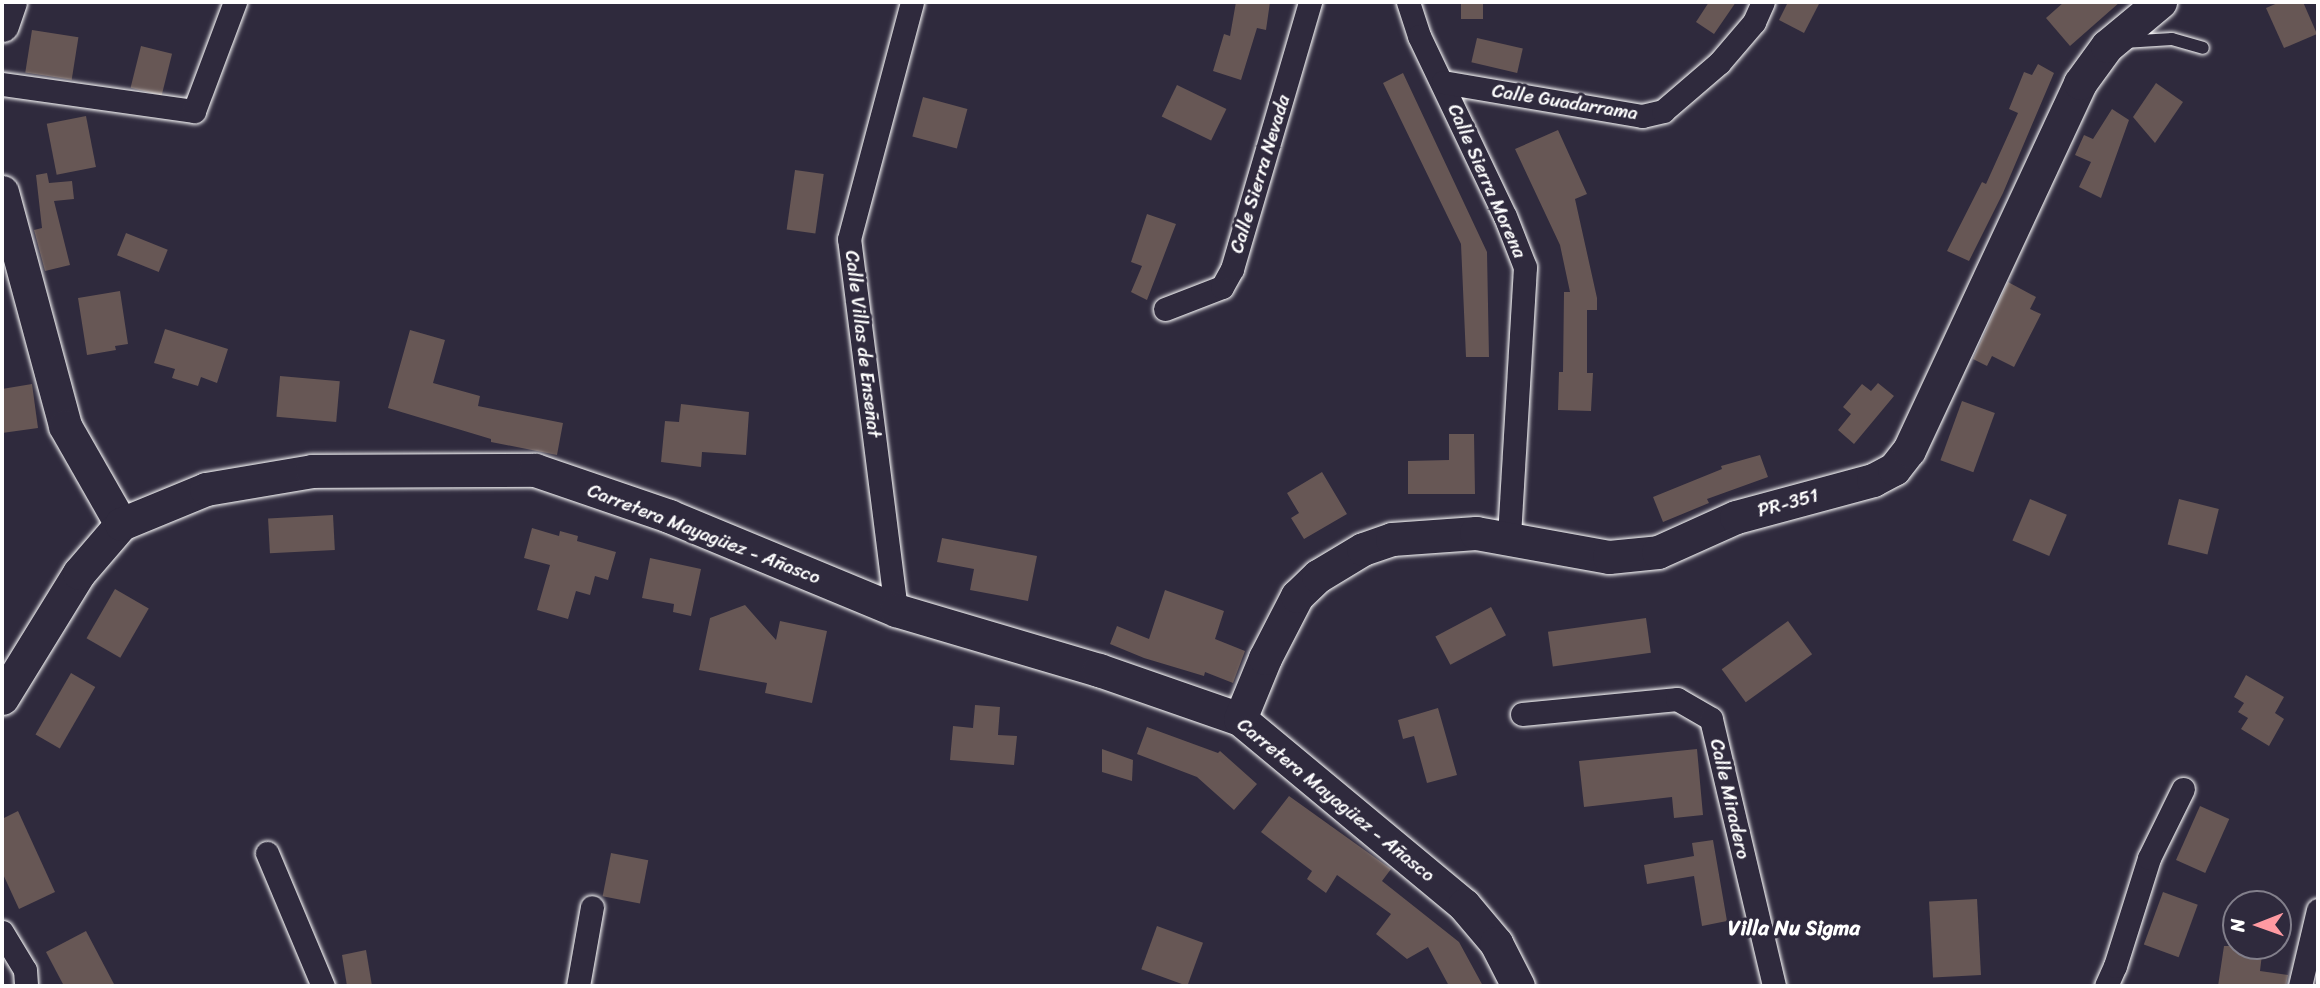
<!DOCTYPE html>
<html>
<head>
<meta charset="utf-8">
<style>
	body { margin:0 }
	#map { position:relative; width:2320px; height:988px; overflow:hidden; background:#2f2a3d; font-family:Sriracha,sans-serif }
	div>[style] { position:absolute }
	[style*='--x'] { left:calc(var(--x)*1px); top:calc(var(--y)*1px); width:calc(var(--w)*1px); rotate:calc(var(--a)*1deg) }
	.building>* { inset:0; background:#675755; transform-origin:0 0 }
	.roads { filter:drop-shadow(0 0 2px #fff) drop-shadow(0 0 2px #fff) }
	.lane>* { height:12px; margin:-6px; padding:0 6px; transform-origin:6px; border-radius:6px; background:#2f2a3d }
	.street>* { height:23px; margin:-11.5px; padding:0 11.5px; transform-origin:11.5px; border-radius:11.5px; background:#2f2a3d }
	.secondary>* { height:33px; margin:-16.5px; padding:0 16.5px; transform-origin:16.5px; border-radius:16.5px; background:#2f2a3d }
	span { translate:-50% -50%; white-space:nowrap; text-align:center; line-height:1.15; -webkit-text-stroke:6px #2f2a3d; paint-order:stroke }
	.street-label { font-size:19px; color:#fff }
	.neighbourhood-label { font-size:21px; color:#fff; font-weight:700 }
	.frame { position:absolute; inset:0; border:4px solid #fff; pointer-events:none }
	.north { position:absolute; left:2222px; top:890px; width:70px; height:70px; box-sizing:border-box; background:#2f2a3d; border:2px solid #827f8b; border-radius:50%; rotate:269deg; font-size:19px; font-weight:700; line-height:28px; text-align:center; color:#fff }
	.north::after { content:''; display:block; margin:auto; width:24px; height:32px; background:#ff9aa2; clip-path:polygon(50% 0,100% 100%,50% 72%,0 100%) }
</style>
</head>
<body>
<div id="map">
	<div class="building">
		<div style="clip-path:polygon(1236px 2px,1270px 2px,1266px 30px,1257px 28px,1241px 80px,1213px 71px,1224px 34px,1230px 36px)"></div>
		<div style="left:1461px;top:2px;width:22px;height:17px"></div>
		<div style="clip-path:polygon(1709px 2px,1736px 2px,1714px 34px,1696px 22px)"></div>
		<div style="clip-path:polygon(1788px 2px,1820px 2px,1804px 33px,1779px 20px)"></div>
		<div style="clip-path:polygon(2064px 2px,2120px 2px,2070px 46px,2046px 18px)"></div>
		<div style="clip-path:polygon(2280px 2px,2303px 2px,2317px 34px,2284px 48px,2266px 8px)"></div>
		<div style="left:32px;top:30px;width:47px;height:43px;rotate:9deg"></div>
		<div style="left:1477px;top:38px;width:47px;height:25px;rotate:13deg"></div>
		<div style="left:141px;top:46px;width:32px;height:43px;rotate:14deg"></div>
		<div style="clip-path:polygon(2038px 64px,2054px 73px,2003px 193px,1969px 261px,1947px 251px,1982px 182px,1986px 184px,2018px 113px,2009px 109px,2024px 72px,2032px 75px)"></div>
		<div style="clip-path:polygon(1403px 73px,1487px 252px,1489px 357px,1466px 357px,1461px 244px,1383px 83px)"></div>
		<div style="clip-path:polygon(2156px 83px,2183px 102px,2155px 143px,2133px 117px)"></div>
		<div style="left:1177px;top:85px;width:55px;height:35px;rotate:26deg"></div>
		<div style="left:923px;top:97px;width:46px;height:41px;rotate:15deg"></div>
		<div style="clip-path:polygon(2112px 109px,2129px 120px,2101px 198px,2079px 187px,2091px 162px,2075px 155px,2084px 135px,2093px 139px)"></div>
		<div style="left:86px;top:116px;width:52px;height:40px;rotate:79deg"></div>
		<div style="clip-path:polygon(1558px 130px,1587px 194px,1575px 199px,1597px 298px,1597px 310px,1587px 310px,1587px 373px,1593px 373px,1591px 411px,1558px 410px,1559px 372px,1563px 372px,1564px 292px,1570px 292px,1560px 245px,1515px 149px)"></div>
		<div style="left:795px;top:170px;width:29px;height:60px;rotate:8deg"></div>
		<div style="clip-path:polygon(47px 173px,49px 183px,72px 181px,74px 199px,54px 201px,70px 265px,45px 271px,34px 230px,42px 228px,36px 175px)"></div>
		<div style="clip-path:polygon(1147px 214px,1176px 224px,1147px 300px,1131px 292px,1142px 266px,1131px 262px)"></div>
		<div style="left:126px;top:233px;width:45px;height:24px;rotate:22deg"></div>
		<div style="clip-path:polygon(2008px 282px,2036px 297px,2030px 309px,2041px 314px,2014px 367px,1992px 356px,1987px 366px,1973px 359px)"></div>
		<div style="clip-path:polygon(120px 291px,128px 344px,115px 346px,116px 350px,87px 355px,78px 298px)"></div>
		<div style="clip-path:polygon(165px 329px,228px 349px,217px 383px,201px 377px,198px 386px,172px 378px,175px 369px,154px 363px)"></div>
		<div style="clip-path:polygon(410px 330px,445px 340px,433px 383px,480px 396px,478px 406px,563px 423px,557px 455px,491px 442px,491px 439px,388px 408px)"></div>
		<div style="left:280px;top:376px;width:60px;height:41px;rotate:5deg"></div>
		<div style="clip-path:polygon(1878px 383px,1894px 396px,1854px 444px,1838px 430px,1851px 414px,1843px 407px,1862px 384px,1871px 391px)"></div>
		<div style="clip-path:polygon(32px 384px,38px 428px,2px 433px,2px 389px)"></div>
		<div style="left:1962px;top:401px;width:35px;height:63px;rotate:20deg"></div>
		<div style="clip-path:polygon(681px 404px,749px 412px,746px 455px,702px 452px,701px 467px,661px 462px,665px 421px,679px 422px)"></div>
		<div style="clip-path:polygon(1449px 434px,1474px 434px,1475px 494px,1408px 494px,1408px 461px,1449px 460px)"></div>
		<div style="clip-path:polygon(1760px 455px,1768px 477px,1707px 499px,1709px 503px,1663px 522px,1653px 497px,1722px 469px,1721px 466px)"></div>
		<div style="clip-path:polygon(1322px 472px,1347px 514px,1304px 539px,1291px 518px,1299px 513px,1287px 493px)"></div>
		<div style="left:2030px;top:499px;width:40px;height:45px;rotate:23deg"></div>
		<div style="left:2179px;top:499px;width:41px;height:47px;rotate:14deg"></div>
		<div style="left:333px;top:515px;width:35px;height:65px;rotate:87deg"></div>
		<div style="clip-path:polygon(532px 528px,559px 536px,560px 531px,578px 536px,577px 541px,616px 552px,608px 580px,595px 576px,590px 595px,576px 591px,568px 619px,537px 610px,550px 565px,524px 558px)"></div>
		<div style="clip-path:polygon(942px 538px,1037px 556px,1028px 601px,970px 590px,974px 569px,937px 562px)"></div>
		<div style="clip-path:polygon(650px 558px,701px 569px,691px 616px,673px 612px,674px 604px,642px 598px)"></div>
		<div style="left:115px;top:589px;width:39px;height:57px;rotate:30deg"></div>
		<div style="clip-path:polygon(1165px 590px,1224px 611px,1215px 639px,1245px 651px,1233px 683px,1205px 672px,1204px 676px,1144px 658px,1110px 644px,1117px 626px,1149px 639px)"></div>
		<div style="clip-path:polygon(745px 605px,776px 640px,780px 621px,827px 631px,812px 703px,765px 693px,767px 683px,699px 670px,710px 618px)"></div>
		<div style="left:1491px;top:607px;width:32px;height:63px;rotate:62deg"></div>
		<div style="left:1646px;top:618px;width:35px;height:99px;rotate:82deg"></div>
		<div style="left:1788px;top:621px;width:41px;height:82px;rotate:54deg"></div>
		<div style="left:71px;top:673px;width:28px;height:71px;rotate:30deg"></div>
		<div style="clip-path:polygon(2246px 675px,2284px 697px,2275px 713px,2284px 719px,2269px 746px,2241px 729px,2248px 718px,2238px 712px,2244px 703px,2234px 697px)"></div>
		<div style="clip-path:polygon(975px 705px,1000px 707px,998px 735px,1017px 736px,1014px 765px,950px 760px,953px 726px,973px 728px)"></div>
		<div style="clip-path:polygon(1438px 708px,1457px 775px,1427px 783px,1414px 736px,1403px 739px,1398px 720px)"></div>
		<div style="clip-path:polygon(1147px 727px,1218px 753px,1220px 751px,1257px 784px,1234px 810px,1197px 777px,1137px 754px)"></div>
		<div style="clip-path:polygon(1102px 749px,1133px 760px,1132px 781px,1102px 772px)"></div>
		<div style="clip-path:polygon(1697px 749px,1703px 815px,1674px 818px,1672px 797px,1584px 807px,1579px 761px)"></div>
		<div style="clip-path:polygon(1289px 796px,1391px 869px,1382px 881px,1459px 942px,1483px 986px,1449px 986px,1428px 947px,1407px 959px,1376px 934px,1391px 914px,1337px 875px,1326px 893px,1307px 879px,1312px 871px,1261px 832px)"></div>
		<div style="left:2200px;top:806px;width:32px;height:59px;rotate:24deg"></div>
		<div style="clip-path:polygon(18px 811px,55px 892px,19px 909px,2px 872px,2px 819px)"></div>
		<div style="clip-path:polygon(1713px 840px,1727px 921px,1702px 926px,1694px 876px,1647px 884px,1644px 865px,1694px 856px,1692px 843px)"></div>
		<div style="left:611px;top:853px;width:38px;height:44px;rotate:11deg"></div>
		<div style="left:2163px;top:892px;width:37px;height:56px;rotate:20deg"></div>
		<div style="left:1977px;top:899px;width:76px;height:48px;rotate:87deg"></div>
		<div style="left:1157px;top:926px;width:49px;height:46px;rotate:20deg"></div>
		<div style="clip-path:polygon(86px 931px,115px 986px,64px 986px,46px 952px)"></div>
		<div style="clip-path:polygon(2224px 946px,2263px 946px,2260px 971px,2288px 975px,2286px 986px,2218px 986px)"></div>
		<div style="clip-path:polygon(366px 950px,372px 986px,347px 986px,342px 955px)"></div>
	</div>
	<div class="roads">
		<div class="lane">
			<div style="--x:2124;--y:42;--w:48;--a:-3.6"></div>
			<div style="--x:2172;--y:39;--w:32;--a:16"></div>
		</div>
		<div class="street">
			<div style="--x:1408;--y:2;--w:36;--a:72"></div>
			<div style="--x:1419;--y:36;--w:199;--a:64.5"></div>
			<div style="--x:1505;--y:216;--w:55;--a:68.6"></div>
			<div style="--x:1525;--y:267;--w:270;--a:93.4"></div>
			<div style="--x:1443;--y:82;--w:202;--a:9.7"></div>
			<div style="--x:1642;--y:116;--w:22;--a:-13"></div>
			<div style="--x:1663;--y:111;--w:74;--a:-40.6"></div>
			<div style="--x:1719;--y:63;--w:54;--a:-49.5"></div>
			<div style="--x:1754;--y:22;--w:22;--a:-66"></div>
			<div style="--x:2;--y:84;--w:194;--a:8"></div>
			<div style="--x:194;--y:111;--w:116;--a:-69.4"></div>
			<div style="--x:1165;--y:309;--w:61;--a:-21.1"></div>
			<div style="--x:1222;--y:287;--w:21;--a:-61"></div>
			<div style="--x:1232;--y:269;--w:278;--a:-73.7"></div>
			<div style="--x:896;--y:610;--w:374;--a:-97.2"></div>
			<div style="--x:849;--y:239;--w:245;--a:-75.1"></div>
			<div style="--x:1522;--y:714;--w:156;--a:-5.5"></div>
			<div style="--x:1677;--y:699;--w:39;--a:30"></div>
			<div style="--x:1711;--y:719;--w:274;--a:76.7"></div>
			<div style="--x:267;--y:853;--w:144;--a:67.2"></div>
			<div style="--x:2;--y:932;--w:44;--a:58.8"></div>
			<div style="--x:25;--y:970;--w:16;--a:86"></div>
			<div style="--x:578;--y:986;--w:80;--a:-80"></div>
			<div style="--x:2106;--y:986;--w:22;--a:-66"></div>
			<div style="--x:2115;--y:966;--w:113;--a:-72.5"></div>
			<div style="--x:2149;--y:858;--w:77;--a:-63.8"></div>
			<div style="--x:2300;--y:986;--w:78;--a:-76.7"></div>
		</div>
		<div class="secondary">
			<div style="--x:2;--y:25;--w:24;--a:-71"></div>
			<div style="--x:2;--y:192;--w:242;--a:74.9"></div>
			<div style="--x:65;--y:426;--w:113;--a:60.3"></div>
			<div style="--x:2;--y:698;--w:147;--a:-58.4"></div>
			<div style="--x:79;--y:573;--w:65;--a:-49.4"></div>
			<div style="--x:121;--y:524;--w:92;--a:-22.4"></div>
			<div style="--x:206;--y:489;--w:108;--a:-9.6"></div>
			<div style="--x:312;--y:471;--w:223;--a:-0.3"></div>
			<div style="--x:535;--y:470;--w:142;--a:18.9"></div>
			<div style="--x:669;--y:516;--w:246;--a:22.5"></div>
			<div style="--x:896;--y:610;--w:212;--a:16.5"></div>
			<div style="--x:1099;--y:670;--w:149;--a:19.2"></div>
			<div style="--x:1240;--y:719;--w:291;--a:39.7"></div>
			<div style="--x:1464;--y:905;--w:50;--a:49.9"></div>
			<div style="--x:1496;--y:943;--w:48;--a:62.9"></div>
			<div style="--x:1240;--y:719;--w:66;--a:-67.7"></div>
			<div style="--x:1265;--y:658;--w:70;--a:-62.7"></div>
			<div style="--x:1297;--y:596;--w:29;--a:-44"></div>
			<div style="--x:1318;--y:576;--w:52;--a:-31"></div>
			<div style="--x:1363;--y:549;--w:31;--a:-19"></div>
			<div style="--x:1392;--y:539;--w:84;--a:-4.1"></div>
			<div style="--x:1476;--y:533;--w:135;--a:10.2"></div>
			<div style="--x:1609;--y:557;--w:49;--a:-5.8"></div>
			<div style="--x:1658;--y:552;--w:85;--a:-24.2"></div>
			<div style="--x:1736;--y:517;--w:142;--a:-15.1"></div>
			<div style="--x:1873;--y:480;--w:24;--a:-28"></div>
			<div style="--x:1894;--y:469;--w:24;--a:-52"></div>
			<div style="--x:1909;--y:450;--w:405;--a:-65"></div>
			<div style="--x:2080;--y:83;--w:46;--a:-53.9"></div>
			<div style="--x:2107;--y:46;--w:69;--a:-39.7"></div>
		</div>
	</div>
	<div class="street-label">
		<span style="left:1565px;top:102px;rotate:9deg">Calle Guadarrama</span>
		<span style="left:1260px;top:174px;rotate:-73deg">Calle Sierra Nevada</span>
		<span style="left:1487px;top:181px;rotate:66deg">Calle Sierra Morena</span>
		<span style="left:863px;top:344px;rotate:83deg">Calle Villas de Enseñat</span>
		<span style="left:1788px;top:503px;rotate:-15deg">PR-351</span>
		<span style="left:704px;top:534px;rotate:21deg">Carretera Mayagüez - Añasco</span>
		<span style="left:1730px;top:799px;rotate:77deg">Calle Miradero</span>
		<span style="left:1336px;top:800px;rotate:39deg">Carretera Mayagüez - Añasco</span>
	</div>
	<div class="neighbourhood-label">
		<span style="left:1794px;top:928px">Villa Nu Sigma</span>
	</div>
	<div class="frame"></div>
	<div class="north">N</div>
</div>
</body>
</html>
